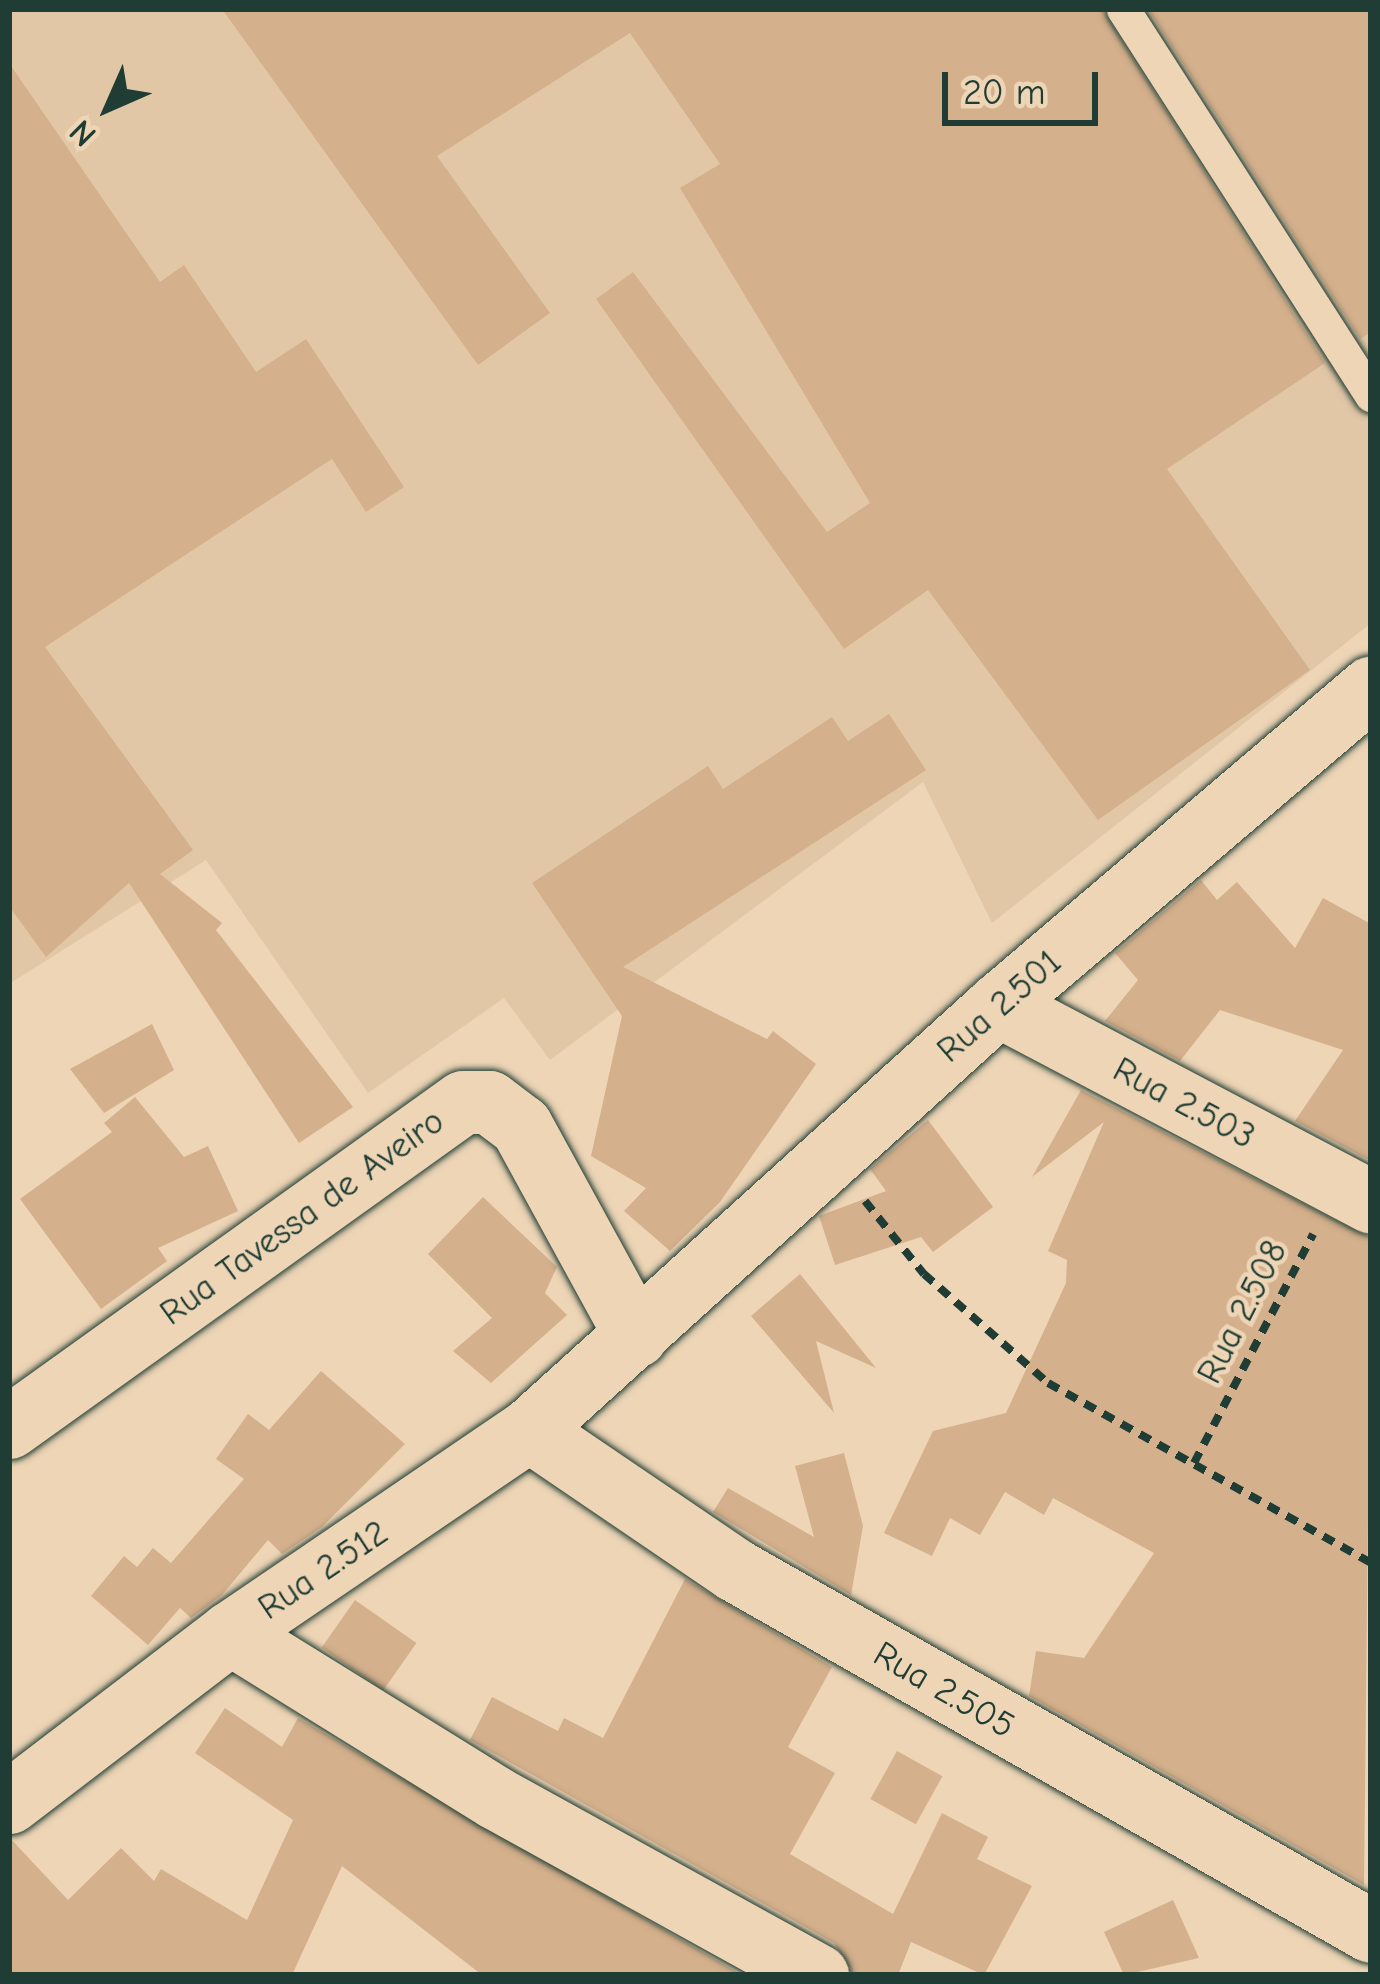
<!DOCTYPE html>
<html>
<head>
<meta charset="utf-8">
<style>
	body { margin:0 }
	#map { position:relative; width:1380px; height:1984px; overflow:hidden; background:#eed5b6; font-family:"Comic Neue",sans-serif }
	div>[style] { position:absolute }
	[style*='--x'] { left:calc(var(--x)*1px); top:calc(var(--y)*1px); width:calc(var(--w)*1px); rotate:calc(var(--a)*1deg) }
	.built>* { inset:0; background:#e2c7a7 }
	.building>* { inset:0; background:#d5b08c; transform-origin:0 0 }
	.path>* { height:8px; margin-top:-4px; transform-origin:0; background:repeating-linear-gradient(90deg,#1f3d34 0 12px,transparent 0 21px) }
	.roads { filter:drop-shadow(0 0 3px #1f3d34) drop-shadow(0 0 3px #1f3d34) }
	.lane>* { height:33px; margin:-16.5px; padding:0 16.5px; transform-origin:16.5px; border-radius:16.5px; background:#eed5b6 }
	.street>* { height:63px; margin:-31.5px; padding:0 31.5px; transform-origin:31.5px; border-radius:31.5px; background:#eed5b6 }
	span { translate:-50% -50%; white-space:nowrap; text-align:center; line-height:1.15; -webkit-text-stroke:9px #eed5b6; paint-order:stroke }
	.street-label { font-size:36px; color:#1f3d34 }
	.frame { position:absolute; inset:0; border:12px solid #1f3d34; pointer-events:none }
	.north { position:absolute; left:48px; top:48px; width:120px; height:120px; -webkit-text-stroke:9px #eed5b6; paint-order:stroke; rotate:225deg; font-size:33px; font-weight:700; line-height:48px; text-align:center; color:#1f3d34 }
	.north::after { content:''; display:block; margin:auto; width:42px; height:54px; background:#1f3d34; clip-path:polygon(50% 0,100% 100%,50% 72%,0 100%) }
	.scale { position:absolute; left:942px; top:72px; width:156px; height:54px; box-sizing:border-box; border:6px solid #1f3d34; border-top:0; padding-left:15px; font-size:36px; line-height:42px; white-space:nowrap; color:#1f3d34; -webkit-text-stroke:9px #eed5b6; paint-order:stroke }
</style>
</head>
<body>
<div id="map">
	<div class="built">
		<div style="clip-path:polygon(9px 9px,1371px 9px,1371px 623px,992px 923px,923px 782px,550px 1060px,504px 998px,368px 1093px,206px 860px,9px 984px)"></div>
	</div>
	<div class="building">
		<div style="clip-path:polygon(222px 9px,1102px 9px,1325px 363px,1167px 469px,1310px 670px,1098px 820px,928px 590px,844px 649px,596px 299px,633px 272px,827px 532px,870px 503px,680px 188px,720px 164px,630px 33px,437px 156px,550px 313px,478px 365px)"></div>
		<div style="clip-path:polygon(1148px 9px,1371px 9px,1371px 332px,1360px 339px)"></div>
		<div style="clip-path:polygon(9px 63px,160px 282px,184px 265px,256px 372px,306px 339px,404px 487px,366px 512px,332px 459px,45px 647px,193px 850px,160px 874px,222px 923px,216px 930px,353px 1107px,299px 1143px,129px 883px,46px 957px,9px 906px)"></div>
		<div style="clip-path:polygon(889px 714px,926px 770px,623px 967px,767px 1039px,773px 1031px,816px 1064px,720px 1202px,670px 1251px,624px 1211px,646px 1188px,591px 1156px,622px 1016px,532px 883px,708px 766px,723px 789px,832px 717px,848px 741px)"></div>
		<div style="clip-path:polygon(1201px 880px,1217px 900px,1237px 882px,1295px 948px,1323px 898px,1371px 924px,1371px 1161px,1295px 1121px,1343px 1050px,1220px 1010px,1180px 1061px,1105px 1021px,1138px 980px,1115px 953px)"></div>
		<div style="clip-path:polygon(152px 1024px,174px 1070px,104px 1113px,70px 1069px)"></div>
		<div style="clip-path:polygon(1081px 1090px,1371px 1238px,1364px 1885px,1029px 1696px,1036px 1651px,1084px 1658px,1154px 1553px,1053px 1498px,1044px 1515px,1005px 1492px,980px 1535px,950px 1518px,932px 1556px,884px 1533px,933px 1431px,1006px 1413px,1066px 1283px,1067px 1260px,1048px 1251px,1104px 1122px,1032px 1177px)"></div>
		<div style="clip-path:polygon(135px 1097px,184px 1157px,208px 1146px,238px 1211px,158px 1248px,167px 1261px,101px 1309px,20px 1199px,112px 1132px,104px 1123px)"></div>
		<div style="clip-path:polygon(928px 1120px,993px 1207px,933px 1252px,921px 1237px,835px 1265px,819px 1216px,886px 1191px,870px 1169px)"></div>
		<div style="clip-path:polygon(483px 1197px,557px 1267px,545px 1293px,567px 1315px,491px 1383px,453px 1351px,492px 1318px,428px 1254px)"></div>
		<div style="clip-path:polygon(800px 1274px,876px 1368px,816px 1341px,834px 1413px,751px 1316px)"></div>
		<div style="clip-path:polygon(321px 1371px,405px 1444px,322px 1527px,282px 1554px,268px 1540px,222px 1595px,191px 1618px,180px 1608px,148px 1645px,91px 1596px,124px 1556px,137px 1567px,153px 1548px,171px 1563px,244px 1479px,216px 1459px,248px 1414px,269px 1430px)"></div>
		<div style="clip-path:polygon(844px 1453px,863px 1526px,851px 1595px,713px 1512px,728px 1488px,814px 1537px,795px 1466px)"></div>
		<div style="clip-path:polygon(685px 1579px,832px 1667px,788px 1747px,835px 1773px,790px 1854px,893px 1914px,942px 1813px,988px 1837px,977px 1859px,1032px 1886px,984px 1975px,911px 1942px,898px 1975px,853px 1975px,834px 1943px,470px 1740px,492px 1697px,558px 1731px,564px 1718px,603px 1738px)"></div>
		<div style="left:355px;top:1600px;width:75px;height:58px;rotate:35deg"></div>
		<div style="clip-path:polygon(225px 1708px,282px 1747px,298px 1718px,742px 1975px,482px 1975px,342px 1866px,292px 1975px,9px 1975px,9px 1837px,68px 1900px,121px 1848px,154px 1881px,161px 1869px,247px 1920px,293px 1820px,195px 1753px)"></div>
		<div style="left:897px;top:1751px;width:52px;height:55px;rotate:29deg"></div>
		<div style="clip-path:polygon(1173px 1900px,1199px 1958px,1124px 1975px,1104px 1932px)"></div>
	</div>
	<div class="path">
		<div style="--x:865;--y:1201;--w:94;--a:51.1"></div>
		<div style="--x:924;--y:1274;--w:165;--a:41.3"></div>
		<div style="--x:1048;--y:1383;--w:370;--a:29.1"></div>
		<div style="--x:1194;--y:1463;--w:258;--a:-62.5"></div>
	</div>
	<div class="roads">
		<div class="lane">
			<div style="--x:1123;--y:9;--w:459;--a:57.3"></div>
		</div>
		<div class="street">
			<div style="--x:998;--y:1005;--w:422;--a:27.8"></div>
			<div style="--x:9;--y:1427;--w:558;--a:-35.6"></div>
			<div style="--x:463;--y:1102;--w:26;--a:0"></div>
			<div style="--x:489;--y:1102;--w:40;--a:37"></div>
			<div style="--x:521;--y:1126;--w:239;--a:61.3"></div>
			<div style="--x:529;--y:1430;--w:249;--a:34.2"></div>
			<div style="--x:735;--y:1570;--w:731;--a:29.58"></div>
			<div style="--x:230;--y:1633;--w:313;--a:31.8"></div>
			<div style="--x:496;--y:1798;--w:367;--a:28.9"></div>
			<div style="--x:9;--y:1802;--w:278;--a:-37.4"></div>
			<div style="--x:230;--y:1633;--w:361;--a:-34.2"></div>
			<div style="--x:529;--y:1430;--w:633;--a:-42.18"></div>
			<div style="--x:998;--y:1005;--w:490;--a:-40.4"></div>
		</div>
	</div>
	<div class="street-label">
		<span style="left:999px;top:1006px;rotate:-41deg">Rua 2.501</span>
		<span style="left:1184px;top:1103px;rotate:28deg">Rua 2.503</span>
		<span style="left:302px;top:1217px;rotate:-36deg">Rua Tavessa de Aveiro</span>
		<span style="left:1242px;top:1312px;rotate:-63deg">Rua 2.508</span>
		<span style="left:323px;top:1570px;rotate:-34deg">Rua 2.512</span>
		<span style="left:944px;top:1690px;rotate:30deg">Rua 2.505</span>
	</div>
	<div class="frame"></div>
	<div class="north">N</div>
	<div class="scale">20 m</div>
</div>
</body>
</html>
